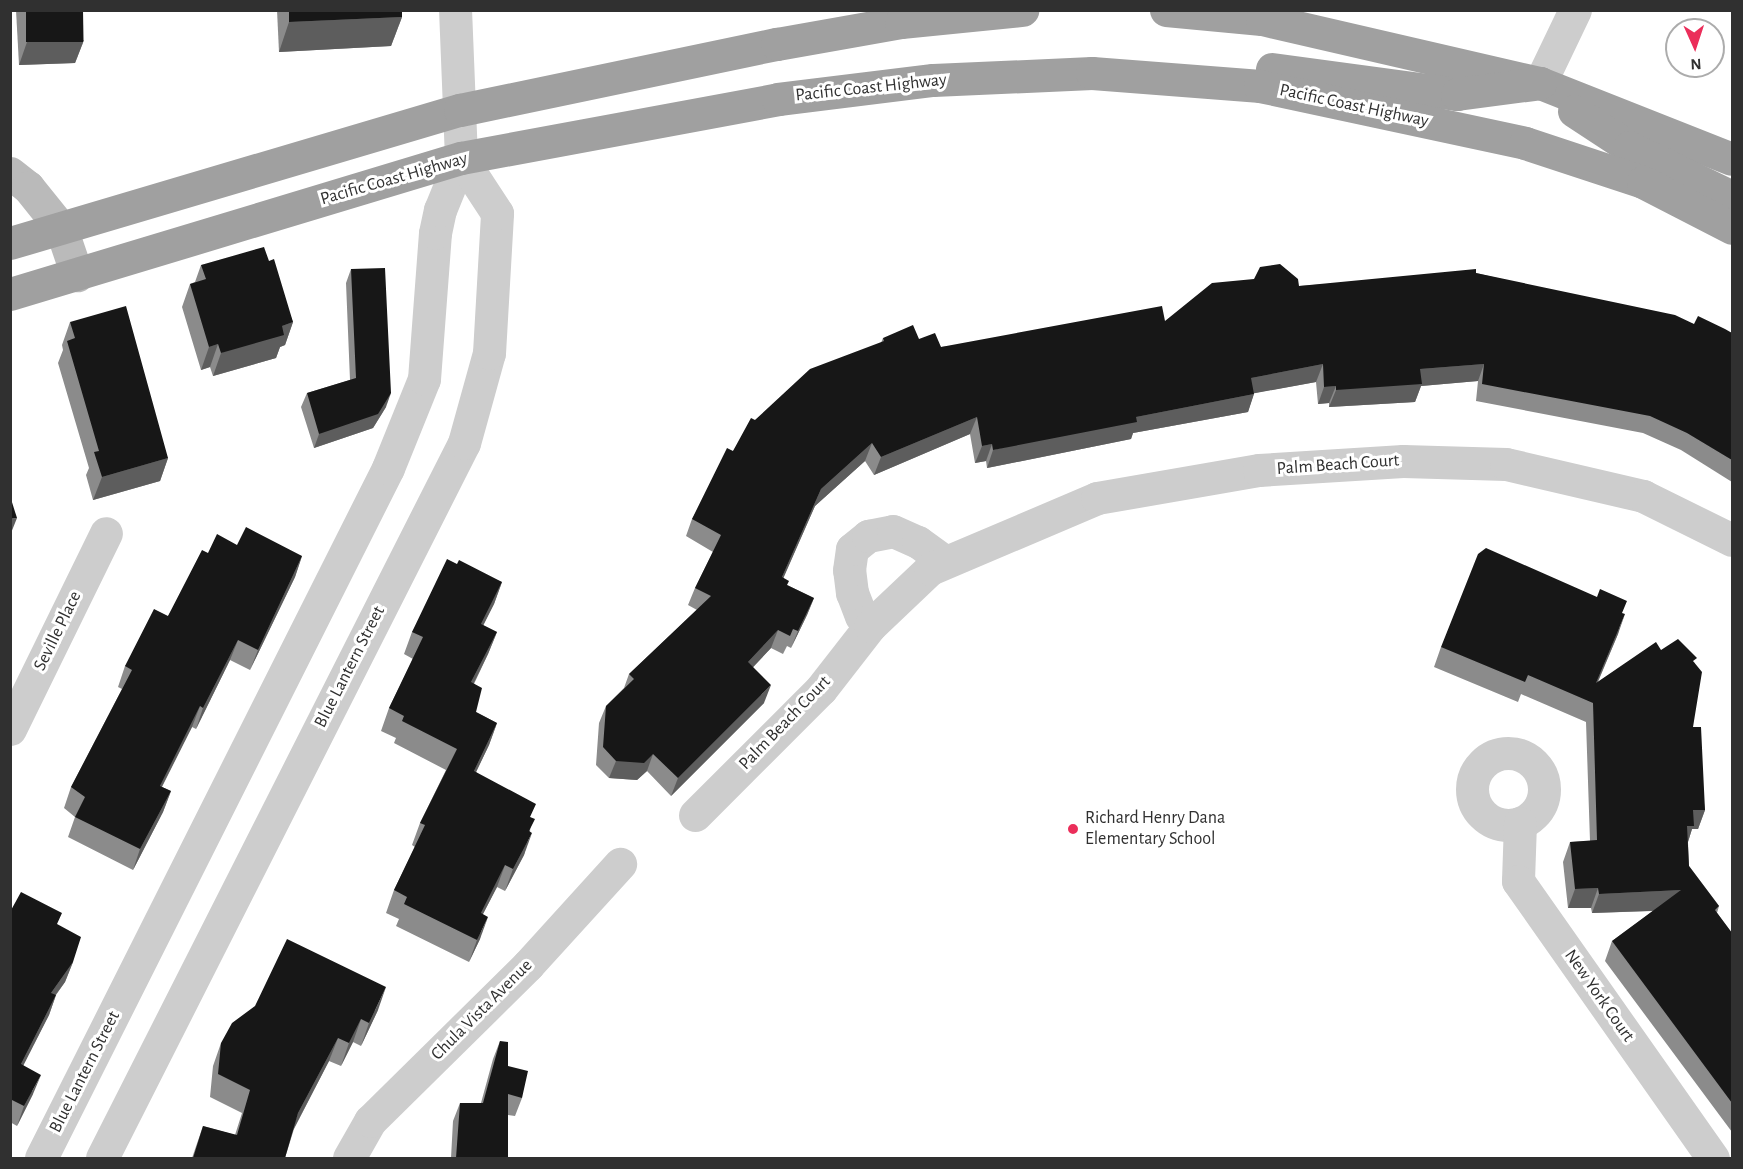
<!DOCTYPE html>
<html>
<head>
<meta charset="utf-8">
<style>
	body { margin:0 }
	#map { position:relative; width:1743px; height:1169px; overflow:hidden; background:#fff; font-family:"Alegreya Sans",sans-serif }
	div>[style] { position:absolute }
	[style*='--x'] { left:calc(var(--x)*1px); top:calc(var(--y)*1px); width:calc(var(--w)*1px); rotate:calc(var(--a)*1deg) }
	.minor>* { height:33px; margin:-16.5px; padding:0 16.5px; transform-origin:16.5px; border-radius:16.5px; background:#cdcdcd }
	.minor>.ring { margin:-16.5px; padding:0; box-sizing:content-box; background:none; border:33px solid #cdcdcd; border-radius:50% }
	.tertiary>* { height:33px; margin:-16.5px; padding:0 16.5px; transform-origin:16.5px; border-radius:16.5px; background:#cdcdcd }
	.secondary>* { height:33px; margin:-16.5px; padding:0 16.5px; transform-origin:16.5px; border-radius:16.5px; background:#bababa }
	.trunk>* { height:33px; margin:-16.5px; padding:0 16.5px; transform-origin:16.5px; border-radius:16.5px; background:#a0a0a0 }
	.wall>* { inset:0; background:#8b8b8b }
	.shaded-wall>* { inset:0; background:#5d5d5d }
	.building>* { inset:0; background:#171717; transform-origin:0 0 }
	.dots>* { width:16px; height:16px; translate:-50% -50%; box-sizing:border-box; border:3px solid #fff; border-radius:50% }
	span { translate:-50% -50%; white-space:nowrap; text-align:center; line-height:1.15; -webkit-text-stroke:6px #fff; paint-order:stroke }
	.street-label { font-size:18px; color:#303030 }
	.poi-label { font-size:18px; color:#303030 }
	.left { translate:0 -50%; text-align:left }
	.frame { position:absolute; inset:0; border:12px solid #303030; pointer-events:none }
	.north { position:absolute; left:1665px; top:18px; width:60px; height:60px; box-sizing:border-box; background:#fff; border:2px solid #acacac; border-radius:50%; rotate:177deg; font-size:16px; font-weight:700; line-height:24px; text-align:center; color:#303030 }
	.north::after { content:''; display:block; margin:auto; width:21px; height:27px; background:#eb2e5a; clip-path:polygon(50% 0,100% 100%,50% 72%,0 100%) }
</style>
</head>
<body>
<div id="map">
	<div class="minor">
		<div style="--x:1540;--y:83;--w:81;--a:-64.4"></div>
		<div style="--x:870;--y:626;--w:13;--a:-132"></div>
		<div style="--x:861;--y:616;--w:25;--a:-111"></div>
		<div style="--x:852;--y:593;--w:23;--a:-97"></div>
		<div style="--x:849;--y:570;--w:21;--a:-82"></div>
		<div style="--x:852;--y:549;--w:21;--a:-39"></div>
		<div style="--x:868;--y:536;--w:25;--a:-11"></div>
		<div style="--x:893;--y:531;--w:27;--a:24"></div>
		<div style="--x:918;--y:542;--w:32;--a:36"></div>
		<div style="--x:10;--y:729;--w:218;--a:-63.9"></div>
		<div class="ring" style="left:1472px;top:753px;width:39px;height:39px"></div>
		<div style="--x:695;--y:815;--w:178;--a:-45"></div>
		<div style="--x:821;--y:689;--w:80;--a:-52.1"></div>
		<div style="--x:870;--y:626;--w:83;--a:-43.5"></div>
		<div style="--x:930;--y:569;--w:181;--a:-23"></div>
		<div style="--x:1097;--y:498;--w:164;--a:-9.8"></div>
		<div style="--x:1259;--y:470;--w:144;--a:-3.6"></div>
		<div style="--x:1403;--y:461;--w:103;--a:1.7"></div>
		<div style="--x:1506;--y:464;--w:141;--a:13.1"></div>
		<div style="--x:1643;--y:496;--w:99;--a:26.3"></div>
		<div style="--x:1520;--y:823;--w:58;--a:92"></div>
		<div style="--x:1518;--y:881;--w:339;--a:54.9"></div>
		<div style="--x:349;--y:1158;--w:43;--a:-60.4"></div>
		<div style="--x:370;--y:1121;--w:222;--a:-44.6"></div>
		<div style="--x:528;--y:965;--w:137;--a:-47.7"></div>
	</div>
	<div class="tertiary">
		<div style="--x:41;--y:1158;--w:772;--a:-63.3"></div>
		<div style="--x:388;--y:468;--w:96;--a:-68"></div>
		<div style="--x:424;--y:379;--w:146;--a:-85.7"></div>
		<div style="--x:435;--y:233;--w:24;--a:-78"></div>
		<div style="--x:440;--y:210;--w:56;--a:-68"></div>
		<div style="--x:461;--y:158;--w:148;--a:-92.3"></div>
		<div style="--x:102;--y:1158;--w:801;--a:-63.15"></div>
		<div style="--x:464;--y:443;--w:93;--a:-74.5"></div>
		<div style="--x:489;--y:353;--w:140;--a:-86.7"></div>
		<div style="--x:497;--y:213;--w:66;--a:-123.2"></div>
	</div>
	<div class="secondary">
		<div style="--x:10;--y:173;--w:23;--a:38"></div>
		<div style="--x:28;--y:187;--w:53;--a:51.2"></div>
		<div style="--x:61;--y:228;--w:50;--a:71.2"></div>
	</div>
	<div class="trunk">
		<div style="--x:1166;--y:10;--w:96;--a:5.4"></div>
		<div style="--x:1262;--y:19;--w:285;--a:13"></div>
		<div style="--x:1540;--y:83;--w:206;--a:21.6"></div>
		<div style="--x:1272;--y:69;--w:187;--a:7.7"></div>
		<div style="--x:1457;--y:94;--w:84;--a:-7.5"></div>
		<div style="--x:1574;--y:111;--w:66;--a:33.2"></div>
		<div style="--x:1629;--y:147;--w:114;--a:25.9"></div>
		<div style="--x:10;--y:243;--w:469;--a:-16.5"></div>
		<div style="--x:460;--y:110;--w:324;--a:-11.8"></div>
		<div style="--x:777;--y:44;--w:126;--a:-10.1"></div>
		<div style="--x:901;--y:22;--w:122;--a:-5.7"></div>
		<div style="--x:10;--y:294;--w:471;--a:-16.8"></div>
		<div style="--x:461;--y:158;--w:322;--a:-10.5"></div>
		<div style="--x:778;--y:99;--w:156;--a:-7"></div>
		<div style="--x:933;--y:80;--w:159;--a:-2.5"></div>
		<div style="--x:1092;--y:73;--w:169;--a:4.4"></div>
		<div style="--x:1260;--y:86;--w:271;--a:12.1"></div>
		<div style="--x:1525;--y:143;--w:124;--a:18.3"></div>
		<div style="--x:1643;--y:182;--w:100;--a:27.3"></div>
	</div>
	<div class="wall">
		<div style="clip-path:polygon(16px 10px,83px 10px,84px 40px,75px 63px,19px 65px)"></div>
		<div style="clip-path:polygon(277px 10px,402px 10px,402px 17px,391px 46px,279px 52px)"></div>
		<div style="clip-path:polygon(269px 261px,293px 322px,285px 345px,280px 347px,276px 358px,213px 376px,210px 367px,201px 370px,182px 307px,190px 284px,195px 282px,201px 265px)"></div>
		<div style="clip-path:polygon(351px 269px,386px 407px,373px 428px,314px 448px,301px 407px,307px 393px,350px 380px,346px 283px)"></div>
		<div style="clip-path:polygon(1476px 273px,1732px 333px,1732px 482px,1681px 450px,1643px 433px,1476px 401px,1478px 381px,1421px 386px,1415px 402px,1329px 407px,1329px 403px,1318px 404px,1316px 382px,1254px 393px,1248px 412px,1133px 433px,1131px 439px,987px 468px,986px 461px,975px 463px,970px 434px,874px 475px,865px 461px,815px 506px,783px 578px,787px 585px,814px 598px,807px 615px,791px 648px,787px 646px,783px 654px,771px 648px,753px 667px,764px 703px,671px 796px,647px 771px,637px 780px,609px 778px,596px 765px,599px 723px,606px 706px,624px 688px,629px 674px,697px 610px,688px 605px,695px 588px,713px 552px,686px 536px,692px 519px,733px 451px,755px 420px,881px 343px,883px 338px,919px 339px,941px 347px,1165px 321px,1299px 286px)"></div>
		<div style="clip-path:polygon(70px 322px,168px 458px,160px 481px,93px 500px,86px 475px,89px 468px,58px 363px,63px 350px,62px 345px)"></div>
		<div style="clip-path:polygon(237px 545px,302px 556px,295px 577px,250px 670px,230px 660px,196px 729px,192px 727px,162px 787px,171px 791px,163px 812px,133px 870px,68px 837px,75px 817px,64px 808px,71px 787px,122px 689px,118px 687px,125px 666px,168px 616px,208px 553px)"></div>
		<div style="clip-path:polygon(457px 564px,502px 582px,494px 604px,483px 625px,497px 632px,488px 654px,474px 684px,476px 712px,497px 723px,489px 745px,476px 772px,531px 818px,530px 832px,524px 855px,505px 891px,497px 887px,483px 914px,480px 939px,469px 962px,396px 926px,399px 919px,386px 913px,394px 890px,415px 847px,412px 845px,420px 823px,446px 770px,394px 743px,396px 738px,381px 731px,389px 708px,413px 659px,404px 654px,412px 632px)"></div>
		<div style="clip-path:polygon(1622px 613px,1618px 634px,1598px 682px,1661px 650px,1695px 663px,1693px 727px,1705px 810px,1698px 829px,1692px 829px,1688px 842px,1689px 866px,1719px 906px,1717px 913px,1732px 933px,1732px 1132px,1605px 961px,1612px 941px,1653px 911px,1592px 913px,1591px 908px,1568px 908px,1563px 862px,1570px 842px,1590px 841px,1586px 722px,1521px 694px,1518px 702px,1434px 667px,1441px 647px)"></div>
		<div style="clip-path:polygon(10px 912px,58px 925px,73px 962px,65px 982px,56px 995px,49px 1015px,23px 1065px,33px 1094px,17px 1126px,10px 1122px)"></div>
		<div style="clip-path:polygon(378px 1010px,361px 1046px,353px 1042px,341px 1066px,329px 1061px,294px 1129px,285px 1158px,192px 1158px,203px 1126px,235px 1135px,242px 1113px,210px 1097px,213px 1066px,221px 1043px)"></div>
		<div style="clip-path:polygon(500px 1041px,508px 1066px,522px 1098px,515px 1116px,508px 1115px,508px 1158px,451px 1158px,453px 1121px,460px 1103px,481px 1103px,493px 1059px)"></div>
	</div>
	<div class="shaded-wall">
		<div style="clip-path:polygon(402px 17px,391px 46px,279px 52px,289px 22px)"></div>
		<div style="clip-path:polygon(84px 40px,75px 63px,19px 65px,27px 42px)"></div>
		<div style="clip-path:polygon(293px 322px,285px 345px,280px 347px,276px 358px,213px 376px,221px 353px,282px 326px)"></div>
		<div style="clip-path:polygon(218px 344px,210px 367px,201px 370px,209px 347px)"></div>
		<div style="clip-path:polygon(1323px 364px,1316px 382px,1245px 395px,1251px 378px)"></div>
		<div style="clip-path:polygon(1484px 364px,1478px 381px,1421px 386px,1415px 402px,1329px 407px,1336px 390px,1420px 369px)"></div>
		<div style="clip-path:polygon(1336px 386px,1329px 403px,1318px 404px,1324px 387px)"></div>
		<div style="clip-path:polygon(391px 393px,386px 407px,373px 428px,314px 448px,319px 434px)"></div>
		<div style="clip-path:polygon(1254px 394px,1248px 412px,1133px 433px,1131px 439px,987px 468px,993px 450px,1136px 417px)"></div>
		<div style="clip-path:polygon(977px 417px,970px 434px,874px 475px,881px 457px)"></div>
		<div style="clip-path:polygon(872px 443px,865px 461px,815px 506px,776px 595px,782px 577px,821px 489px)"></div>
		<div style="clip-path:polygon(992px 444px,986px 461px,975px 463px,982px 446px)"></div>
		<div style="clip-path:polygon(168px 458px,160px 481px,93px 500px,102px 477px)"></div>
		<div style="clip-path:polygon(17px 518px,11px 533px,10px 534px,10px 519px)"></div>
		<div style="clip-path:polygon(302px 556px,295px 577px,250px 670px,258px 650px)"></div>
		<div style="clip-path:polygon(502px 582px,494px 604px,473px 646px,481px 624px)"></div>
		<div style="clip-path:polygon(814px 598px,807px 615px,791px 648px,798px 631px)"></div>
		<div style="clip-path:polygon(1625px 614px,1618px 634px,1589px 702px,1596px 683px)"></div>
		<div style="clip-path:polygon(778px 630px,771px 648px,742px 679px,748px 662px)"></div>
		<div style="clip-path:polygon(497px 632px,488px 654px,463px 705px,471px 682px)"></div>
		<div style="clip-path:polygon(238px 640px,230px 660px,196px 729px,203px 708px)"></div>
		<div style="clip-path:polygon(771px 685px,764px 703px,671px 796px,678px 778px)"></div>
		<div style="clip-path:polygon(200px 706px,192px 727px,152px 806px,160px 786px)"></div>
		<div style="clip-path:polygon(497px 723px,489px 745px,466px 793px,474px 771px)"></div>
		<div style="clip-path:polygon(653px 754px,647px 771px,637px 780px,609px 778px,616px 761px)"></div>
		<div style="clip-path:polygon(171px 791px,163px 812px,133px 870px,140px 849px)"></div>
		<div style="clip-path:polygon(1693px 810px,1705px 810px,1698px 829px,1692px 829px,1687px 845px,1680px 845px)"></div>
		<div style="clip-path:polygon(532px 833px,524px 855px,505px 891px,513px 869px)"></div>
		<div style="clip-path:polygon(505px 865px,497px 887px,472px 935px,481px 913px)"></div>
		<div style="clip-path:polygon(1598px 888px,1591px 908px,1568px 908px,1575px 889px)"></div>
		<div style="clip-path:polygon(1681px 890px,1674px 910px,1592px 913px,1599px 894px)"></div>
		<div style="clip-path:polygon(488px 917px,480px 939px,469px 962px,477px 940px)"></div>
		<div style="clip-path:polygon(73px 962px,65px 982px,43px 1012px,51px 993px)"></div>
		<div style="clip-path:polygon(386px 987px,378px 1010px,361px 1046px,369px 1023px)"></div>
		<div style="clip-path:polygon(56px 995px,49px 1015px,14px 1084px,21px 1064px)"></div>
		<div style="clip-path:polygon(361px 1019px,353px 1042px,341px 1066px,349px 1043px)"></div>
		<div style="clip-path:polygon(338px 1038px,329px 1061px,290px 1136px,298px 1113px)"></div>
		<div style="clip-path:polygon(41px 1075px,33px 1094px,17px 1126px,24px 1106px)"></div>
	</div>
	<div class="building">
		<div style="left:26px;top:10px;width:57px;height:32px"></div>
		<div style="clip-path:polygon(289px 10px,402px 10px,402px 17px,289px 22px)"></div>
		<div style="clip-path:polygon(264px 247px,269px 261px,274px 259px,293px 322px,282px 326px,284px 335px,221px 353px,218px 344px,209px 347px,190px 284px,206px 279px,201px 265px)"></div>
		<div style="clip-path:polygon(1280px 264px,1298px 279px,1299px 286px,1476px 269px,1476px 273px,1675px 315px,1694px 324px,1698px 316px,1725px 329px,1732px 333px,1732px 460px,1687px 433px,1650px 416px,1482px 384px,1484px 364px,1420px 369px,1422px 384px,1336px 390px,1336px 386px,1324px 387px,1323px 364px,1251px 378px,1254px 394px,1136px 417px,1137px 422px,993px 450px,992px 444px,982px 446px,977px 417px,881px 457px,872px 443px,821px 489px,782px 577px,789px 581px,787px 585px,814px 598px,798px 631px,793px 629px,790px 636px,778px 630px,748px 662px,771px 685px,678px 778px,653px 754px,644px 763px,616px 761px,603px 747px,606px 706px,634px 679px,629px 674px,711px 596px,695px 588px,721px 535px,692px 519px,727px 448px,733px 451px,751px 418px,755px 420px,810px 369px,884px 341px,883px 338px,913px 325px,919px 339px,935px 333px,941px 347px,1162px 306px,1165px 321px,1212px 283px,1254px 279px,1260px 267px)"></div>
		<div style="clip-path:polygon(385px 268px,391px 393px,378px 414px,319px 434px,307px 393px,356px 378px,351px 269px)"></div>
		<div style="clip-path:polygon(126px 306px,168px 458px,102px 477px,94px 452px,99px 451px,67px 341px,75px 338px,70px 322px)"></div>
		<div style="clip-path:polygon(10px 496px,17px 518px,10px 519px)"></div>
		<div style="clip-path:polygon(246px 527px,302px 556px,258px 650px,238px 640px,203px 708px,200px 706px,160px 786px,171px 791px,140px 849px,75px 817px,85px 797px,71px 787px,132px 670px,125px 666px,154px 609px,168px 616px,202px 550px,208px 553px,217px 534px,237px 545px)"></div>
		<div style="clip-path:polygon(1486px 548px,1597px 597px,1600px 589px,1627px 601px,1622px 613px,1625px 614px,1596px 683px,1656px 642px,1661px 650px,1678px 639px,1697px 658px,1693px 661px,1702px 672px,1693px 727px,1701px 727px,1705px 810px,1693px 810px,1694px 826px,1687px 826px,1689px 866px,1719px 906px,1715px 910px,1732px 933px,1732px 1103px,1612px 941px,1681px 890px,1599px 894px,1598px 888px,1575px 889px,1570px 842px,1597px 840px,1593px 703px,1528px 675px,1525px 682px,1441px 647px,1478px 554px)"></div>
		<div style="clip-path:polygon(447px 559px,457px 564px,459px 560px,502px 582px,481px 624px,497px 632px,471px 682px,482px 688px,476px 712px,497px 723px,474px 771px,536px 804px,530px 817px,535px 819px,529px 831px,532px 833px,513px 869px,505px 865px,481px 913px,488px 917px,477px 940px,404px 904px,407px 897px,394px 890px,425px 825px,420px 823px,457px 749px,402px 721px,404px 716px,389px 708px,423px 637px,412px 632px)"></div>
		<div style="clip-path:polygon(21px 892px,62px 913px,57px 924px,81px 937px,73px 962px,51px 993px,56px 995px,21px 1064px,41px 1075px,24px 1106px,10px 1099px,10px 912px)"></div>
		<div style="clip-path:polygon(287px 939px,386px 987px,369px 1023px,361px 1019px,349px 1043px,338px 1038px,298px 1113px,285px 1158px,193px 1158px,203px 1126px,237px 1135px,250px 1090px,218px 1074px,221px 1043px,232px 1023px,255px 1006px)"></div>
		<div style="clip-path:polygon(500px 1041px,508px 1042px,508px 1066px,528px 1071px,522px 1098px,508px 1094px,508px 1158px,456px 1158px,460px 1103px,483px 1103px)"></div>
	</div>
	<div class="dots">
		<div style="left:1073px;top:829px;background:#eb2e5a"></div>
	</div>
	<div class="street-label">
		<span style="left:871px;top:88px;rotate:-6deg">Pacific Coast Highway</span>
		<span style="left:1354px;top:106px;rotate:12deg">Pacific Coast Highway</span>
		<span style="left:394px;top:179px;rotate:-16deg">Pacific Coast Highway</span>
		<span style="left:1338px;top:465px;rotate:-4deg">Palm Beach Court</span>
		<span style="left:58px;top:631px;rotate:-64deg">Seville Place</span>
		<span style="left:350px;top:667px;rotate:-63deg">Blue Lantern Street</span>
		<span style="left:785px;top:723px;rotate:-46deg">Palm Beach Court</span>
		<span style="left:1599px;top:996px;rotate:55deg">New York Court</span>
		<span style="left:482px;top:1010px;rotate:-45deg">Chula Vista Avenue</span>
		<span style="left:85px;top:1072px;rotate:-63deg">Blue Lantern Street</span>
	</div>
	<div class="poi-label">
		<span class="left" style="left:1085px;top:829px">Richard Henry Dana<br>Elementary School</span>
	</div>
	<div class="frame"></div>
	<div class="north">N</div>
</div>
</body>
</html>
